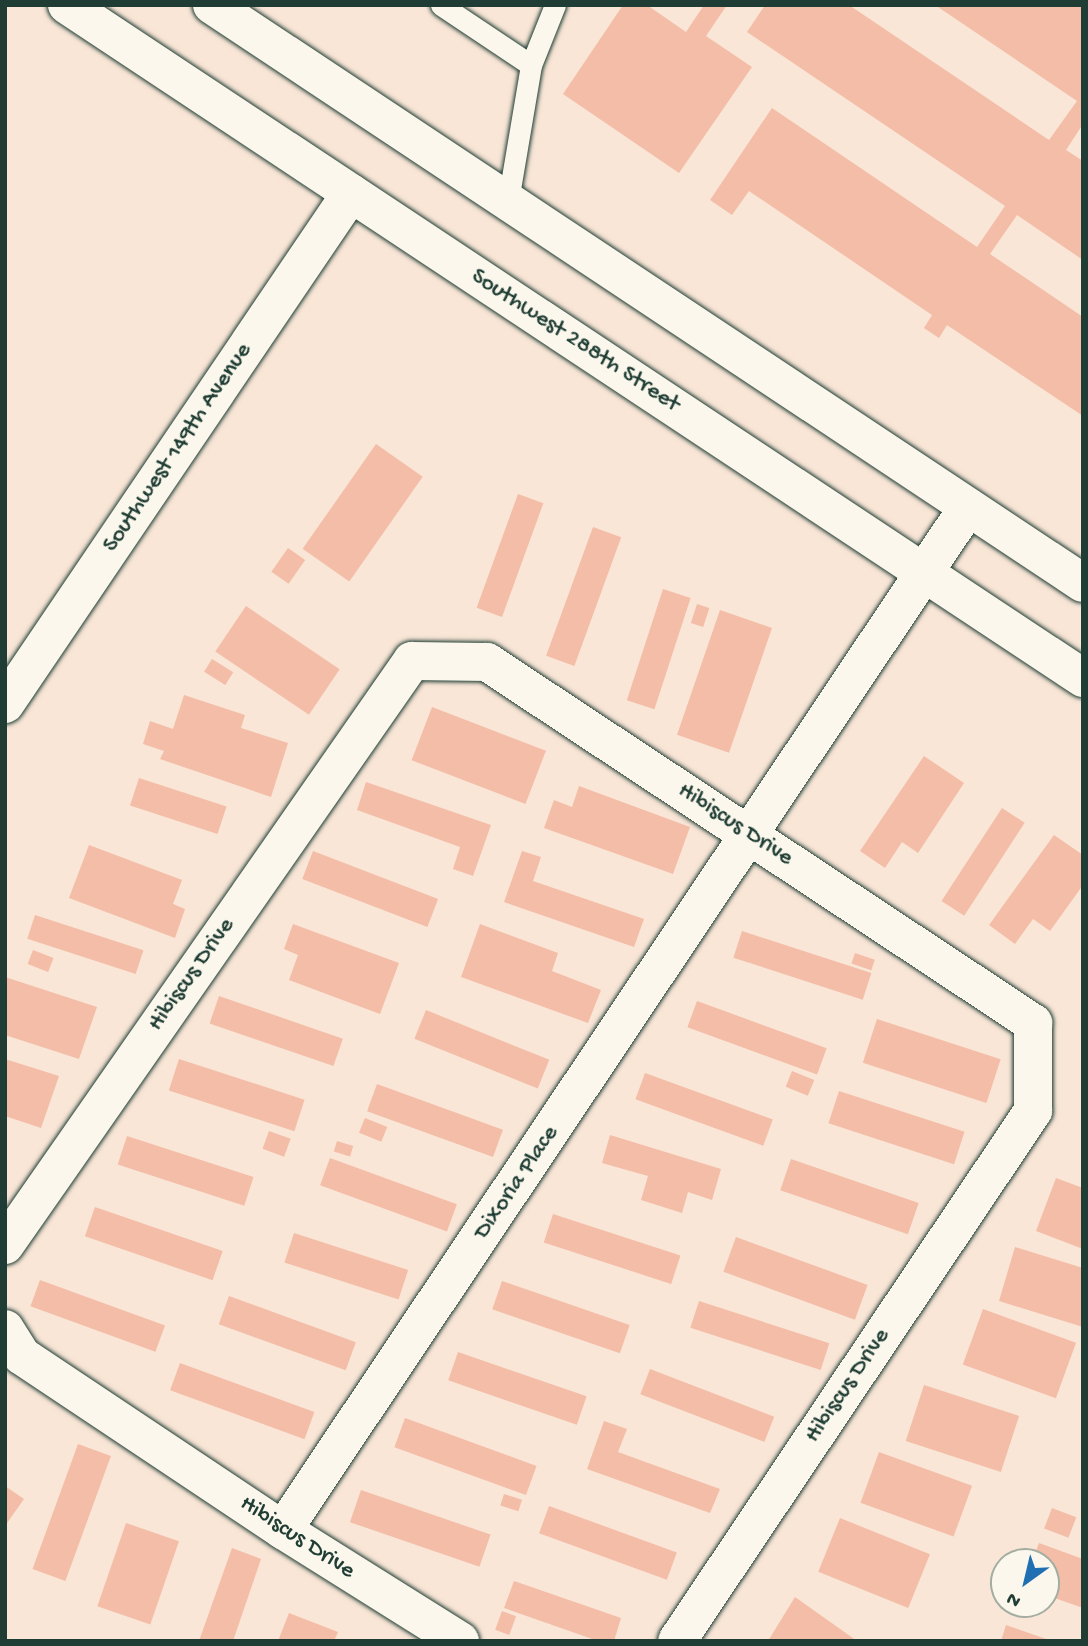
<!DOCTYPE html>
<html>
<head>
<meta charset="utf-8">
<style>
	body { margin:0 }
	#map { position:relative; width:1088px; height:1646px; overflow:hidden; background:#f9e6d7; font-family:"Gochi Hand",sans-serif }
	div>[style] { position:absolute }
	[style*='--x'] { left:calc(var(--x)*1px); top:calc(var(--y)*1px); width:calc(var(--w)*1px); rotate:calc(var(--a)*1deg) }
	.building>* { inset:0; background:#f4bda7; transform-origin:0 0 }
	.roads { filter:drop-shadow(0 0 2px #1f3d34) drop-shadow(0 0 2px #1f3d34) }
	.service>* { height:21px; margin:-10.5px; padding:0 10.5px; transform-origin:10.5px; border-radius:10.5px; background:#fbf7ec }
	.minor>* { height:38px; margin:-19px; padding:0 19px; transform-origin:19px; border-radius:19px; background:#fbf7ec }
	.secondary>* { height:38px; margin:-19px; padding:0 19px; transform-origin:19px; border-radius:19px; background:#fbf7ec }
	span { translate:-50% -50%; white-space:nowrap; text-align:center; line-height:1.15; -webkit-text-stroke:7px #fbf7ec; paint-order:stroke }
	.street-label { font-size:24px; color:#1f3d34 }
	.frame { position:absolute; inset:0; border:7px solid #1f3d34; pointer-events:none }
	.north { position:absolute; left:990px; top:1548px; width:70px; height:70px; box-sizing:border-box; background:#fbf7ec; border:2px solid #a3ada2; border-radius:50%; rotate:214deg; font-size:19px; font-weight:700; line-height:28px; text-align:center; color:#1f3d34 }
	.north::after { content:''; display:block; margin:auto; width:24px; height:32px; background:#1f6fb2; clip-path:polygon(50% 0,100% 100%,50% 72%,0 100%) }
</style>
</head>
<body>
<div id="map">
	<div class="building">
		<div style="clip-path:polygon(623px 5px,647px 5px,686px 32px,704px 5px,727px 5px,706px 36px,752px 67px,679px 173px,563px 94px)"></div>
		<div style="clip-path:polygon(765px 5px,849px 5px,1049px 140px,1077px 101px,935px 5px,1083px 7px,1083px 124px,1066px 150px,1083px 161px,1083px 260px,1017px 215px,990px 254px,1083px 317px,1083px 416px,947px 325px,939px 338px,924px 328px,932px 315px,749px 191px,732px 215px,710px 200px,772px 108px,977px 247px,1005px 206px,747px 32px)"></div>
		<div style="left:376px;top:444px;width:57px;height:128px;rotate:35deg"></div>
		<div style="left:518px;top:494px;width:27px;height:121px;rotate:20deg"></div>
		<div style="left:593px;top:527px;width:30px;height:137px;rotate:20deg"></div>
		<div style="left:288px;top:548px;width:21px;height:29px;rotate:35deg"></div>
		<div style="left:663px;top:589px;width:29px;height:117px;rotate:18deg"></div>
		<div style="left:697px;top:604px;width:13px;height:20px;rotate:18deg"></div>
		<div style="left:246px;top:606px;width:113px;height:55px;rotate:34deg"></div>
		<div style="left:720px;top:610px;width:55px;height:132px;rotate:19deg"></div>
		<div style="left:212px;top:659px;width:25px;height:15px;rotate:32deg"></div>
		<div style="clip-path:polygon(184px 695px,245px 715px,241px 728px,288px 743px,271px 797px,160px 759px,164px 751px,143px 744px,150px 721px,173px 729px)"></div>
		<div style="left:432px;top:707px;width:122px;height:57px;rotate:21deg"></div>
		<div style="clip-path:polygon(924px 756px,964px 783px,918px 853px,902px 842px,885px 868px,860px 851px)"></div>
		<div style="left:139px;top:778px;width:92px;height:29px;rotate:18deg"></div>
		<div style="clip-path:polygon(366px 782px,491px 825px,473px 876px,453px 869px,460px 847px,357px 810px)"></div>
		<div style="clip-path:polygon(579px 786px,690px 827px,673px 874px,544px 828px,554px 800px,572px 807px)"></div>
		<div style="left:1002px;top:808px;width:27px;height:111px;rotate:33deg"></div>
		<div style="clip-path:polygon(1054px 835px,1083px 855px,1083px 885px,1050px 931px,1033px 919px,1015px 944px,989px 925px)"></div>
		<div style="clip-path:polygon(89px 845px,182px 880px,173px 904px,185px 909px,175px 938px,69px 898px)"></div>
		<div style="left:313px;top:851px;width:134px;height:30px;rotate:21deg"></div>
		<div style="clip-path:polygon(522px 851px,541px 857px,533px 881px,644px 919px,634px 947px,504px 902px)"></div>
		<div style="left:35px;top:915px;width:114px;height:25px;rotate:18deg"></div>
		<div style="clip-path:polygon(293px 924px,399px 963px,380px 1014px,289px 980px,298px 955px,284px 949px)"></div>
		<div style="clip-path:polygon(480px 924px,558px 953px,552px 971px,601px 990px,588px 1023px,461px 977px)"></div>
		<div style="left:742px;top:931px;width:136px;height:28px;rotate:18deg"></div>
		<div style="left:33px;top:950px;width:22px;height:15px;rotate:21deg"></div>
		<div style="left:855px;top:953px;width:21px;height:11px;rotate:19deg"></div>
		<div style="clip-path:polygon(5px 977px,97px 1007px,79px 1059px,5px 1035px)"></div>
		<div style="left:219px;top:996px;width:131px;height:29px;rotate:19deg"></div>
		<div style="left:697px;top:1001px;width:138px;height:28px;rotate:20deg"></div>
		<div style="left:426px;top:1010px;width:133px;height:31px;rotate:22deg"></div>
		<div style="left:877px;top:1019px;width:130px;height:46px;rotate:18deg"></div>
		<div style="clip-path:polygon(5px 1059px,59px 1076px,41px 1128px,5px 1116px)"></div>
		<div style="left:179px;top:1059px;width:132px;height:33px;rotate:18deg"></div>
		<div style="left:792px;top:1071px;width:24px;height:17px;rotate:22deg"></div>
		<div style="left:645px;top:1073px;width:136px;height:28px;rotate:20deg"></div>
		<div style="left:377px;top:1084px;width:134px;height:29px;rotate:20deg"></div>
		<div style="left:839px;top:1091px;width:132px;height:34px;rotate:18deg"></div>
		<div style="left:365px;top:1118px;width:24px;height:16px;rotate:22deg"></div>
		<div style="left:269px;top:1131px;width:23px;height:19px;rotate:20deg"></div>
		<div style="clip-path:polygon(610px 1135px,721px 1169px,712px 1200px,688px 1192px,682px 1213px,641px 1200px,648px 1176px,602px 1163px)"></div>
		<div style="left:127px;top:1136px;width:133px;height:30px;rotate:18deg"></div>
		<div style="left:337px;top:1141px;width:17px;height:11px;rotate:17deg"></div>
		<div style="left:330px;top:1158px;width:135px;height:29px;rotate:20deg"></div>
		<div style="left:791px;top:1159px;width:135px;height:33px;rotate:19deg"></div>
		<div style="clip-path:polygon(1056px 1178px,1083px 1188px,1083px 1249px,1036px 1231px)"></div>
		<div style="left:95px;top:1207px;width:135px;height:31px;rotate:19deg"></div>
		<div style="left:553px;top:1214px;width:134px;height:30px;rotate:18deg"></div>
		<div style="left:294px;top:1233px;width:120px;height:31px;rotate:18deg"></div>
		<div style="left:736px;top:1237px;width:140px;height:37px;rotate:20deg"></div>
		<div style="clip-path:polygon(1015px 1247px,1083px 1268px,1083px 1327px,999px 1301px)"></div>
		<div style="left:40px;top:1280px;width:133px;height:28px;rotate:20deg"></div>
		<div style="left:502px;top:1281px;width:135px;height:30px;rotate:19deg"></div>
		<div style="left:229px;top:1296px;width:135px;height:30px;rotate:20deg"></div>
		<div style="left:699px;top:1301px;width:137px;height:28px;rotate:18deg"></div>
		<div style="left:983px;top:1309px;width:99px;height:59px;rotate:20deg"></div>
		<div style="left:458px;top:1352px;width:136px;height:30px;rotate:19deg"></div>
		<div style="left:180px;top:1363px;width:143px;height:29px;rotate:20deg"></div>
		<div style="left:650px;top:1369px;width:133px;height:27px;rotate:21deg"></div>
		<div style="left:924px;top:1385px;width:100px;height:59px;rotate:18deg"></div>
		<div style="left:405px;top:1418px;width:140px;height:31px;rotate:20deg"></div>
		<div style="clip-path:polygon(604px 1421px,627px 1429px,618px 1452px,720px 1489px,710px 1513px,587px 1469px)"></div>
		<div style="left:78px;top:1444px;width:35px;height:133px;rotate:20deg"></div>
		<div style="left:879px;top:1452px;width:99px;height:54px;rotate:20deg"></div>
		<div style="clip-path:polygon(5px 1486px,24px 1499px,5px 1526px)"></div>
		<div style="left:361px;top:1490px;width:137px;height:34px;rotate:19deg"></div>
		<div style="left:504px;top:1494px;width:19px;height:12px;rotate:18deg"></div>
		<div style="left:549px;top:1506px;width:136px;height:29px;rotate:20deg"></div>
		<div style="left:1052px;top:1508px;width:26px;height:22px;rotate:21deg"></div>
		<div style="left:840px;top:1518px;width:97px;height:58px;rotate:22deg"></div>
		<div style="left:126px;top:1523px;width:56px;height:88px;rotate:19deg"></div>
		<div style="clip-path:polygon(1039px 1543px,1083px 1559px,1083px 1608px,1046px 1595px,1046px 1562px,1032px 1562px)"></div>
		<div style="clip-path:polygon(232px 1548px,261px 1559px,233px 1641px,199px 1641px)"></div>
		<div style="clip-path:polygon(514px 1581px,621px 1618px,614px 1641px,598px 1641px,504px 1608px)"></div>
		<div style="clip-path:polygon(795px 1597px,857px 1641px,768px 1641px)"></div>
		<div style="left:502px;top:1611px;width:15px;height:20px;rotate:20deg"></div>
		<div style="clip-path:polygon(289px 1613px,338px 1632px,334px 1641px,278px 1641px)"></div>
		<div style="clip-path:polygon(1006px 1625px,1049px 1640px,1049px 1641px,1001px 1641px)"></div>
	</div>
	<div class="roads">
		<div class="service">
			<div style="--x:441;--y:5;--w:108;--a:33.7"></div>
			<div style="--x:508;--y:201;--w:138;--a:-80.4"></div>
			<div style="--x:531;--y:65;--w:65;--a:-68.2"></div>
		</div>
		<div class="minor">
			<div style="--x:5;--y:704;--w:617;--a:-55.9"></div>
			<div style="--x:5;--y:1245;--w:712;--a:-55.13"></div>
			<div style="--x:412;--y:661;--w:75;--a:0.8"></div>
			<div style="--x:487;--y:662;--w:655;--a:33.47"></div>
			<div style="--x:1033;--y:1023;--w:88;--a:90"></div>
			<div style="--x:1033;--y:1111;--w:638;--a:123.89"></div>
			<div style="--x:5;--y:1329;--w:32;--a:58"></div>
			<div style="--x:22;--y:1356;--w:314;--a:33.7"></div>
			<div style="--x:283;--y:1530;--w:209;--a:32.1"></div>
			<div style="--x:283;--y:1530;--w:1231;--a:-56.19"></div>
		</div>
		<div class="secondary">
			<div style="--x:67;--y:5;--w:1219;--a:33.52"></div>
			<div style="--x:212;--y:5;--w:1045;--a:33.57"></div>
		</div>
	</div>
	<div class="street-label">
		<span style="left:575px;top:341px;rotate:33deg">Southwest 288th Street</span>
		<span style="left:178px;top:448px;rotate:-56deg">Southwest 149th Avenue</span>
		<span style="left:735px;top:825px;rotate:33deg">Hibiscus Drive</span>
		<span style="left:192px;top:975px;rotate:-55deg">Hibiscus Drive</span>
		<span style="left:517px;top:1183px;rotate:-56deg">Dixoria Place</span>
		<span style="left:848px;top:1386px;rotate:-56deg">Hibiscus Drive</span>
		<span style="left:297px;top:1538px;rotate:33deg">Hibiscus Drive</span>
	</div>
	<div class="frame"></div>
	<div class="north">N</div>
</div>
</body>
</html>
